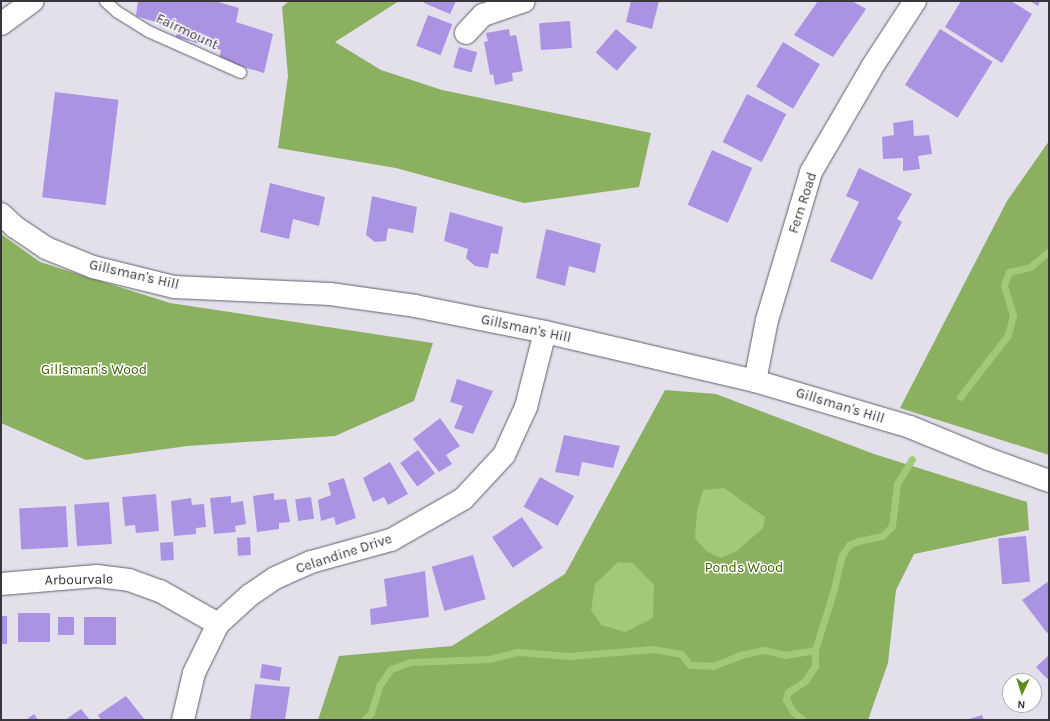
<!DOCTYPE html>
<html>
<head>
<meta charset="utf-8">
<style>
	body { margin:0 }
	#map { position:relative; width:1050px; height:721px; overflow:hidden; background:#e3e0eb; font-family:Karla,sans-serif }
	div>[style] { position:absolute }
	[style*='--x'] { left:calc(var(--x)*1px); top:calc(var(--y)*1px); width:calc(var(--w)*1px); rotate:calc(var(--a)*1deg) }
	.forest>* { inset:0; background:#8ab060 }
	.water>* { inset:0; background:#a2c977 }
	.stream>* { height:7px; margin:-3.5px; padding:0 3.5px; transform-origin:3.5px; border-radius:3.5px; background:#a2c977 }
	.building>* { inset:0; background:#ab93e3; transform-origin:0 0 }
	.roads { filter:drop-shadow(0 0 1px #615e68) drop-shadow(0 0 1px #615e68) }
	.service>* { height:11px; margin:-5.5px; padding:0 5.5px; transform-origin:5.5px; border-radius:5.5px; background:#fff }
	.minor>* { height:22px; margin:-11px; padding:0 11px; transform-origin:11px; border-radius:11px; background:#fff }
	.tertiary>* { height:22px; margin:-11px; padding:0 11px; transform-origin:11px; border-radius:11px; background:#fff }
	span { translate:-50% -50%; white-space:nowrap; text-align:center; line-height:1.15; -webkit-text-stroke:3px #fff; paint-order:stroke }
	.street-label { font-size:14px; color:#37363b }
	.park-label { font-size:14px; color:#3e6003 }
	.frame { position:absolute; inset:0; border:2px solid #37363b; pointer-events:none }
	.north { position:absolute; left:1002px; top:673px; width:40px; height:40px; box-sizing:border-box; background:#fff; border:1px solid #afafb1; border-radius:50%; rotate:184deg; font-size:11px; font-weight:700; line-height:16px; text-align:center; color:#37363b }
	.north::after { content:''; display:block; margin:auto; width:14px; height:18px; background:#608c1e; clip-path:polygon(50% 0,100% 100%,50% 72%,0 100%) }
</style>
</head>
<body>
<div id="map">
	<div class="forest">
		<div style="clip-path:polygon(289px 1px,399px 1px,335px 42px,381px 70px,442px 90px,651px 133px,639px 187px,524px 203px,396px 168px,278px 148px,288px 76px,282px 7px)"></div>
		<div style="clip-path:polygon(1049px 141px,1049px 455px,900px 408px,1007px 201px)"></div>
		<div style="clip-path:polygon(1px 234px,40px 262px,170px 303px,433px 343px,414px 401px,335px 436px,187px 446px,86px 460px,1px 423px)"></div>
		<div style="clip-path:polygon(665px 390px,716px 394px,874px 454px,1027px 502px,1029px 530px,914px 554px,896px 590px,888px 663px,868px 720px,318px 720px,339px 656px,452px 646px,565px 574px)"></div>
	</div>
	<div class="water">
		<div style="clip-path:polygon(724px 488px,765px 517px,763px 528px,737px 551px,721px 558px,706px 551px,695px 538px,697px 512px,703px 490px)"></div>
		<div style="clip-path:polygon(618px 562px,633px 563px,654px 585px,653px 618px,625px 632px,601px 625px,591px 610px,595px 584px)"></div>
	</div>
	<div class="stream">
		<div style="--x:960;--y:397;--w:78;--a:-52.3"></div>
		<div style="--x:1008;--y:335;--w:21;--a:-76"></div>
		<div style="--x:1013;--y:315;--w:31;--a:-107"></div>
		<div style="--x:1004;--y:285;--w:14;--a:-69"></div>
		<div style="--x:1009;--y:272;--w:22;--a:-13"></div>
		<div style="--x:1030;--y:267;--w:25;--a:-40"></div>
		<div style="--x:364;--y:720;--w:10;--a:-45"></div>
		<div style="--x:371;--y:713;--w:28;--a:-73"></div>
		<div style="--x:379;--y:686;--w:21;--a:-55"></div>
		<div style="--x:391;--y:669;--w:20;--a:-20"></div>
		<div style="--x:410;--y:662;--w:79;--a:-2.2"></div>
		<div style="--x:489;--y:659;--w:30;--a:-14"></div>
		<div style="--x:518;--y:652;--w:51;--a:4.5"></div>
		<div style="--x:569;--y:656;--w:84;--a:-4.8"></div>
		<div style="--x:653;--y:649;--w:28;--a:10"></div>
		<div style="--x:681;--y:654;--w:14;--a:51"></div>
		<div style="--x:690;--y:665;--w:23;--a:2"></div>
		<div style="--x:713;--y:666;--w:29;--a:-22"></div>
		<div style="--x:740;--y:655;--w:25;--a:-12"></div>
		<div style="--x:764;--y:650;--w:22;--a:13"></div>
		<div style="--x:785;--y:655;--w:30;--a:-9"></div>
		<div style="--x:803;--y:720;--w:13;--a:-141"></div>
		<div style="--x:793;--y:712;--w:15;--a:-118"></div>
		<div style="--x:786;--y:699;--w:7;--a:-74"></div>
		<div style="--x:788;--y:692;--w:20;--a:-33"></div>
		<div style="--x:805;--y:681;--w:18;--a:-56"></div>
		<div style="--x:815;--y:666;--w:16;--a:-90"></div>
		<div style="--x:815;--y:650;--w:64;--a:-72.7"></div>
		<div style="--x:834;--y:589;--w:35;--a:-77"></div>
		<div style="--x:842;--y:555;--w:12;--a:-55"></div>
		<div style="--x:849;--y:545;--w:10;--a:-24"></div>
		<div style="--x:858;--y:541;--w:25;--a:-12"></div>
		<div style="--x:882;--y:536;--w:14;--a:-45"></div>
		<div style="--x:892;--y:526;--w:42;--a:-83.2"></div>
		<div style="--x:897;--y:484;--w:29;--a:-59"></div>
	</div>
	<div class="building">
		<div style="clip-path:polygon(138px 1px,215px 1px,239px 8px,236px 22px,273px 34px,264px 73px,219px 60px,221px 50px,176px 37px,178px 29px,136px 16px)"></div>
		<div style="clip-path:polygon(425px 1px,456px 1px,450px 14px,424px 3px)"></div>
		<div style="clip-path:polygon(631px 1px,659px 1px,652px 29px,626px 22px)"></div>
		<div style="clip-path:polygon(818px 1px,852px 1px,866px 9px,833px 57px,794px 35px)"></div>
		<div style="clip-path:polygon(961px 1px,1011px 1px,1032px 14px,1002px 63px,945px 27px)"></div>
		<div style="clip-path:polygon(1030px 1px,1040px 1px,1038px 6px)"></div>
		<div style="left:428px;top:15px;width:26px;height:33px;rotate:21deg"></div>
		<div style="left:570px;top:21px;width:27px;height:31px;rotate:86deg"></div>
		<div style="clip-path:polygon(509px 29px,510px 36px,516px 35px,523px 71px,512px 73px,513px 81px,495px 85px,493px 74px,490px 75px,484px 42px,488px 41px,486px 33px)"></div>
		<div style="left:616px;top:29px;width:28px;height:31px;rotate:41deg"></div>
		<div style="left:940px;top:29px;width:62px;height:66px;rotate:32deg"></div>
		<div style="left:783px;top:42px;width:43px;height:52px;rotate:31deg"></div>
		<div style="left:459px;top:47px;width:19px;height:21px;rotate:16deg"></div>
		<div style="left:55px;top:92px;width:64px;height:106px;rotate:7deg"></div>
		<div style="left:747px;top:94px;width:44px;height:54px;rotate:27deg"></div>
		<div style="clip-path:polygon(913px 120px,914px 136px,929px 135px,932px 154px,918px 156px,920px 169px,903px 171px,903px 158px,883px 159px,882px 137px,894px 135px,893px 123px)"></div>
		<div style="left:712px;top:150px;width:44px;height:60px;rotate:24deg"></div>
		<div style="clip-path:polygon(859px 168px,912px 194px,897px 219px,902px 222px,872px 280px,830px 261px,859px 202px,846px 196px)"></div>
		<div style="clip-path:polygon(270px 183px,325px 197px,319px 226px,293px 219px,289px 239px,260px 232px)"></div>
		<div style="clip-path:polygon(372px 196px,417px 207px,413px 233px,388px 228px,386px 241px,375px 242px,366px 235px)"></div>
		<div style="clip-path:polygon(450px 212px,503px 227px,498px 254px,491px 253px,488px 268px,475px 266px,466px 258px,468px 249px,444px 241px)"></div>
		<div style="clip-path:polygon(546px 229px,601px 244px,595px 273px,569px 266px,565px 286px,536px 278px)"></div>
		<div style="clip-path:polygon(457px 379px,493px 391px,473px 434px,454px 428px,463px 406px,450px 402px)"></div>
		<div style="clip-path:polygon(440px 418px,460px 446px,446px 455px,452px 464px,439px 472px,413px 439px)"></div>
		<div style="clip-path:polygon(564px 435px,620px 446px,613px 468px,582px 462px,579px 476px,555px 472px)"></div>
		<div style="left:418px;top:450px;width:29px;height:22px;rotate:54deg"></div>
		<div style="clip-path:polygon(390px 462px,408px 494px,388px 505px,384px 497px,373px 502px,363px 478px)"></div>
		<div style="left:540px;top:477px;width:39px;height:34px;rotate:29deg"></div>
		<div style="clip-path:polygon(344px 478px,356px 518px,336px 525px,334px 517px,321px 521px,318px 500px,331px 495px,328px 483px)"></div>
		<div style="clip-path:polygon(274px 493px,274px 500px,286px 499px,290px 522px,279px 523px,279px 529px,257px 532px,253px 496px)"></div>
		<div style="clip-path:polygon(156px 494px,159px 531px,136px 533px,135px 525px,125px 526px,122px 497px)"></div>
		<div style="clip-path:polygon(231px 496px,231px 503px,243px 501px,246px 524px,235px 526px,236px 532px,214px 534px,210px 498px)"></div>
		<div style="left:311px;top:497px;width:22px;height:16px;rotate:82deg"></div>
		<div style="clip-path:polygon(191px 498px,192px 505px,204px 504px,206px 527px,196px 528px,196px 534px,174px 536px,171px 501px)"></div>
		<div style="left:109px;top:502px;width:42px;height:35px;rotate:86deg"></div>
		<div style="left:66px;top:506px;width:41px;height:47px;rotate:87deg"></div>
		<div style="left:522px;top:517px;width:37px;height:36px;rotate:56deg"></div>
		<div style="left:1026px;top:536px;width:46px;height:28px;rotate:85deg"></div>
		<div style="left:250px;top:537px;width:18px;height:13px;rotate:87deg"></div>
		<div style="left:173px;top:542px;width:18px;height:13px;rotate:87deg"></div>
		<div style="left:473px;top:555px;width:46px;height:43px;rotate:74deg"></div>
		<div style="clip-path:polygon(425px 571px,429px 617px,371px 625px,370px 609px,387px 606px,384px 579px)"></div>
		<div style="clip-path:polygon(1049px 581px,1049px 632px,1047px 633px,1022px 600px)"></div>
		<div style="left:50px;top:613px;width:29px;height:32px;rotate:90deg"></div>
		<div style="left:1px;top:616px;width:6px;height:28px"></div>
		<div style="left:74px;top:617px;width:18px;height:16px;rotate:90deg"></div>
		<div style="left:116px;top:617px;width:28px;height:32px;rotate:90deg"></div>
		<div style="clip-path:polygon(1049px 655px,1049px 677px,1047px 679px,1036px 667px)"></div>
		<div style="left:262px;top:664px;width:20px;height:14px;rotate:9deg"></div>
		<div style="clip-path:polygon(255px 684px,290px 687px,285px 720px,250px 720px)"></div>
		<div style="clip-path:polygon(126px 696px,145px 720px,101px 720px,98px 715px)"></div>
		<div style="clip-path:polygon(81px 709px,90px 720px,65px 720px)"></div>
		<div style="clip-path:polygon(34px 714px,38px 720px,26px 720px)"></div>
		<div style="clip-path:polygon(982px 715px,984px 720px,966px 720px)"></div>
	</div>
	<div class="roads">
		<div class="service">
			<div style="--x:105;--y:1;--w:15;--a:42"></div>
			<div style="--x:116;--y:11;--w:38;--a:32"></div>
			<div style="--x:148;--y:31;--w:101;--a:24"></div>
		</div>
		<div class="minor">
			<div style="--x:466;--y:33;--w:25;--a:-47"></div>
			<div style="--x:483;--y:15;--w:43;--a:-18.9"></div>
			<div style="--x:755;--y:381;--w:62;--a:-78.9"></div>
			<div style="--x:767;--y:320;--w:154;--a:-73.4"></div>
			<div style="--x:811;--y:172;--w:121;--a:-59.8"></div>
			<div style="--x:872;--y:67;--w:79;--a:-56.9"></div>
			<div style="--x:1;--y:584;--w:96;--a:-4.8"></div>
			<div style="--x:97;--y:576;--w:32;--a:7"></div>
			<div style="--x:129;--y:580;--w:33;--a:20"></div>
			<div style="--x:160;--y:591;--w:67;--a:29.6"></div>
			<div style="--x:183;--y:720;--w:48;--a:-76.8"></div>
			<div style="--x:194;--y:673;--w:55;--a:-63.9"></div>
			<div style="--x:218;--y:624;--w:43;--a:-42.2"></div>
			<div style="--x:250;--y:595;--w:30;--a:-34"></div>
			<div style="--x:275;--y:578;--w:39;--a:-24"></div>
			<div style="--x:311;--y:562;--w:83;--a:-15.4"></div>
			<div style="--x:391;--y:540;--w:83;--a:-29.7"></div>
			<div style="--x:463;--y:499;--w:60;--a:-47"></div>
			<div style="--x:504;--y:455;--w:53;--a:-65.4"></div>
			<div style="--x:526;--y:407;--w:77;--a:-75.8"></div>
		</div>
		<div class="tertiary">
			<div style="--x:1;--y:24;--w:39;--a:-36"></div>
			<div style="--x:1;--y:214;--w:19;--a:43"></div>
			<div style="--x:15;--y:227;--w:37;--a:34"></div>
			<div style="--x:46;--y:248;--w:51;--a:22"></div>
			<div style="--x:93;--y:267;--w:83;--a:13.9"></div>
			<div style="--x:174;--y:287;--w:156;--a:2.6"></div>
			<div style="--x:330;--y:294;--w:86;--a:8"></div>
			<div style="--x:415;--y:306;--w:133;--a:11.3"></div>
			<div style="--x:545;--y:332;--w:216;--a:13.1"></div>
			<div style="--x:755;--y:381;--w:162;--a:16.5"></div>
			<div style="--x:910;--y:427;--w:84;--a:22.3"></div>
			<div style="--x:988;--y:459;--w:65;--a:19.8"></div>
		</div>
	</div>
	<div class="street-label">
		<span style="left:187px;top:32px;rotate:25deg">Fairmount</span>
		<span style="left:803px;top:203px;rotate:-72deg">Fern Road</span>
		<span style="left:134px;top:275px;rotate:13deg">Gillsman's Hill</span>
		<span style="left:526px;top:329px;rotate:12deg">Gillsman's Hill</span>
		<span style="left:840px;top:406px;rotate:17deg">Gillsman's Hill</span>
		<span style="left:344px;top:554px;rotate:-18deg">Celandine Drive</span>
		<span style="left:79px;top:580px;rotate:-1deg">Arbourvale</span>
	</div>
	<div class="park-label">
		<span style="left:94px;top:370px">Gillsman's Wood</span>
		<span style="left:744px;top:568px">Ponds Wood</span>
	</div>
	<div class="frame"></div>
	<div class="north">N</div>
</div>
</body>
</html>
